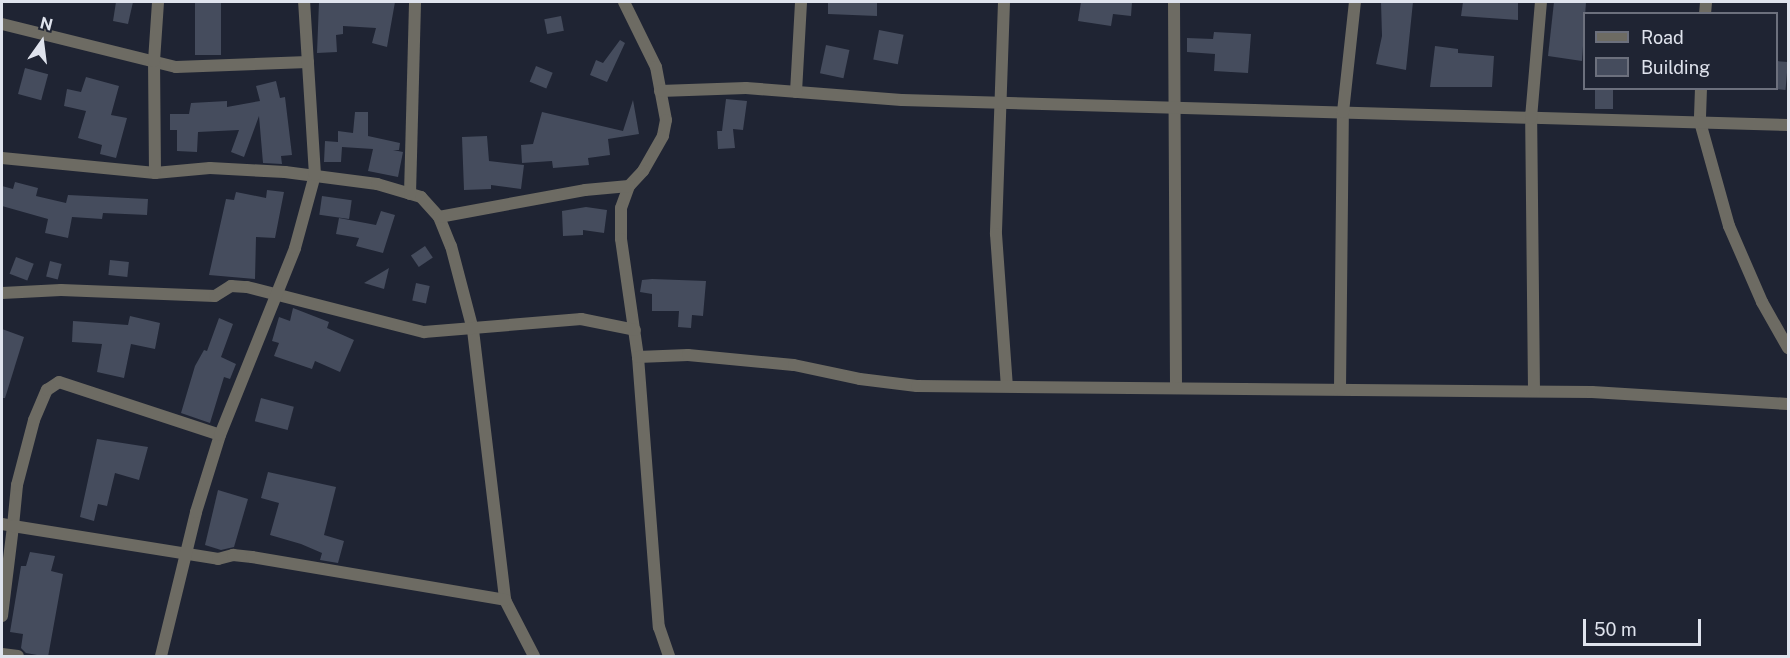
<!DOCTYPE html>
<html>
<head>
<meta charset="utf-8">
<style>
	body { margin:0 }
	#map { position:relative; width:1790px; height:658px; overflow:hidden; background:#1f2433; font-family:"Public Sans",sans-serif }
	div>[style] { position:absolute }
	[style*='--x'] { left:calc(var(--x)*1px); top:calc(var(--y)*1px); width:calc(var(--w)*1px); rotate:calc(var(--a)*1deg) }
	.building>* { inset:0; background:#454c5d; transform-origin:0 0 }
	.street>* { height:12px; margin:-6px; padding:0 6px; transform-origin:6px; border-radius:6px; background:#6d6b63 }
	span { translate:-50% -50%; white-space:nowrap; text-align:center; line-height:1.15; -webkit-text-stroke:4.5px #1f2433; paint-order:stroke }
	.frame { position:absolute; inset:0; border:3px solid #dfe3ed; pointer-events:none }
	.legend { position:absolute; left:1583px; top:12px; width:195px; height:78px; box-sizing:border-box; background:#1f2433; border:2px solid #6c707d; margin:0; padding:8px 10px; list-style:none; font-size:18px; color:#dfe3ed }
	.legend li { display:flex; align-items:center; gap:12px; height:30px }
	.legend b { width:30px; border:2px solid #6c707d }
	.north { position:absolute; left:12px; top:12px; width:60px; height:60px; -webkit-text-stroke:4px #1f2433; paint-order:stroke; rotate:14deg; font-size:16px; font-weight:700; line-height:24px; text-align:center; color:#dfe3ed }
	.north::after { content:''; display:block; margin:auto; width:21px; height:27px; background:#dfe3ed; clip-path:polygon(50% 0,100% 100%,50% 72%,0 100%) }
	.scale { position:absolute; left:1583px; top:619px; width:118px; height:27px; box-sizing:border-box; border:3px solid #dfe3ed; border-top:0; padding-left:8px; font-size:18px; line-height:21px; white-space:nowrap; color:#dfe3ed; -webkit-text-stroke:4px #1f2433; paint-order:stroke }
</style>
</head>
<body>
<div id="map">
	<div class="building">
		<div style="clip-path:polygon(116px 2px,133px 2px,128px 24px,113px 21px)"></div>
		<div style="left:195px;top:2px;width:26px;height:53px"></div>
		<div style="clip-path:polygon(319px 2px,395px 2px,387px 47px,372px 43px,376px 28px,343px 26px,343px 34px,336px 35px,337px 52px,317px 53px)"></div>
		<div style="clip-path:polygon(828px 2px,877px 2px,877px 16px,828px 14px)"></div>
		<div style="clip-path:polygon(1081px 2px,1132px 2px,1131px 16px,1113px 14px,1111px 26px,1078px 21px)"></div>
		<div style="clip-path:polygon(1381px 2px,1413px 2px,1406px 70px,1376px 64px,1382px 36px)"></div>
		<div style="clip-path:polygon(1463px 2px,1518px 2px,1518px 20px,1461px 16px)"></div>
		<div style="clip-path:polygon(1554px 2px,1586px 2px,1582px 61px,1548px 56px)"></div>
		<div style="left:561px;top:16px;width:15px;height:17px;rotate:79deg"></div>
		<div style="left:879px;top:30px;width:25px;height:30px;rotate:11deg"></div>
		<div style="clip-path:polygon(1214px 32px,1251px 34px,1248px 73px,1214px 71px,1215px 54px,1187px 52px,1187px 38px,1213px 39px)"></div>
		<div style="clip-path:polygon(620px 40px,625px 43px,607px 82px,590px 75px,596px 60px,603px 63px)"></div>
		<div style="left:826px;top:45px;width:24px;height:29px;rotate:12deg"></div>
		<div style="clip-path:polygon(1435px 46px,1458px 49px,1458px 53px,1494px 56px,1492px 87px,1430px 87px)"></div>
		<div style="left:1776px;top:61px;width:12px;height:28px;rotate:5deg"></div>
		<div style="left:536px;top:66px;width:18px;height:17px;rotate:22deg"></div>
		<div style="left:25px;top:68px;width:24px;height:27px;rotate:15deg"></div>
		<div style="clip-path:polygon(86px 77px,119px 86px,111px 115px,127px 118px,116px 158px,100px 154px,102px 145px,78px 138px,86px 111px,64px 106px,67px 89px,81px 92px)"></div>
		<div style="clip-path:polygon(276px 81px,280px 98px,285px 97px,292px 155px,281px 156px,282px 164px,263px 163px,259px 116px,244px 157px,231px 152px,239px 130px,198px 132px,197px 152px,177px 151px,177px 130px,170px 130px,170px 114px,189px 114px,191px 103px,227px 101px,227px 107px,260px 101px,256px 86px)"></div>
		<div style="left:1595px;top:88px;width:18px;height:21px"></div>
		<div style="clip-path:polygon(726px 99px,747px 101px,743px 130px,733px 129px,735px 148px,718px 149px,717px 131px,722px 131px)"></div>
		<div style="clip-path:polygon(633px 100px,639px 134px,608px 139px,610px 155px,588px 158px,589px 165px,553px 168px,552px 161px,522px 163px,521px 145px,533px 144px,542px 112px,623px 131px)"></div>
		<div style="clip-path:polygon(355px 112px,368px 112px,368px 136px,400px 143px,399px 150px,393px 150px,403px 152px,398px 177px,368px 171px,373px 149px,342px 147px,341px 162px,324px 162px,325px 141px,338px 142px,338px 131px,353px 133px)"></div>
		<div style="clip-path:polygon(487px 136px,489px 161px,524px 165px,521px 189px,491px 185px,491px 189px,464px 190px,462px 137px)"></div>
		<div style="clip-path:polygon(15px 182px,38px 188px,36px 196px,66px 203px,68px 195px,148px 199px,147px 215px,103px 213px,102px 219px,72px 217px,68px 238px,45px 233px,48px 219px,2px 206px,2px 186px,13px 189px)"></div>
		<div style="clip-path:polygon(267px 190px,284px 192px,275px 238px,256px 237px,255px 279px,209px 275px,226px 199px,234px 200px,236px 192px,266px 198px)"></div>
		<div style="left:322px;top:196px;width:30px;height:19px;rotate:8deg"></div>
		<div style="clip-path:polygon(586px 207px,607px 210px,604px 233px,583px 230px,583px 235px,563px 236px,562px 211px)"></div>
		<div style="clip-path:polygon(381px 211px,395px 215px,383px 253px,356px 246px,359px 238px,336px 234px,339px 218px,376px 225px)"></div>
		<div style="left:425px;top:246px;width:14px;height:17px;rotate:56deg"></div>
		<div style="left:16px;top:257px;width:19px;height:18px;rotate:21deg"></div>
		<div style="left:110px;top:260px;width:19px;height:15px;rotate:6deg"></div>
		<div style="left:50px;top:261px;width:12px;height:16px;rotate:14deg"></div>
		<div style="clip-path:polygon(389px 268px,384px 289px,364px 283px)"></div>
		<div style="clip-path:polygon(652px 279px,706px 281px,703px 316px,692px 315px,691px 328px,678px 327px,679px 311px,652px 311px,652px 294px,640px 292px,642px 280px)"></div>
		<div style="left:416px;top:283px;width:14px;height:18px;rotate:12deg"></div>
		<div style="clip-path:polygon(293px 308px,329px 322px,327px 328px,354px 340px,340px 372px,315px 361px,312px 369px,274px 356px,279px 343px,272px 341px,279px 317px,290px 321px)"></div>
		<div style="clip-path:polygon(130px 316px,160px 323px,155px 349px,131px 344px,124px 378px,97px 372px,102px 344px,72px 342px,73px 321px,128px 325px)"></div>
		<div style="clip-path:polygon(219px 318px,233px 324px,221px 357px,236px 364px,230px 379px,224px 377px,210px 423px,181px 413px,195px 366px,204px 350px,207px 351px)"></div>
		<div style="clip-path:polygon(2px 329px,24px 337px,5px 398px,2px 398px)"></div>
		<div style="left:261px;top:398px;width:34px;height:24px;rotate:15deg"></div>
		<div style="clip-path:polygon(97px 439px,148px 447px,139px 480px,115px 473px,107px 506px,98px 504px,94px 521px,80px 517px)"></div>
		<div style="clip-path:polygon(268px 472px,336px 487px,324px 535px,344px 541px,338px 563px,320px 560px,322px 553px,301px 544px,270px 535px,279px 503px,261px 498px)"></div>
		<div style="clip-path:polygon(218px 490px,248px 499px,234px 547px,221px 550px,205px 545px)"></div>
		<div style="clip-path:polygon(30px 552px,55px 556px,51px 571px,63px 574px,48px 657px,26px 653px,21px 648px,23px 634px,10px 632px,21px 566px,26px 566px)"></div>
	</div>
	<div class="street">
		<div style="--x:624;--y:2;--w:72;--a:63.8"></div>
		<div style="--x:656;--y:67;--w:54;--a:79.3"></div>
		<div style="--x:666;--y:120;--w:16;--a:101"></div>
		<div style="--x:663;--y:136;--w:40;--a:119.7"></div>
		<div style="--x:643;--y:171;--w:21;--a:133"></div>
		<div style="--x:629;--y:186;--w:23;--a:110"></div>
		<div style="--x:621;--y:208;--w:31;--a:90"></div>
		<div style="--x:621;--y:239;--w:119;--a:81.8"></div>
		<div style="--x:638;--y:357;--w:271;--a:85.6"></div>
		<div style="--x:659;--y:627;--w:31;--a:71"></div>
		<div style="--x:1004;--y:2;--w:232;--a:92"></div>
		<div style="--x:996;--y:234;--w:152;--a:85.9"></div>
		<div style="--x:1174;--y:2;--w:385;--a:89.7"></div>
		<div style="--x:1705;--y:14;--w:12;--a:-85"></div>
		<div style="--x:2;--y:24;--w:179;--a:13.9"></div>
		<div style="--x:176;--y:67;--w:132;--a:-2.2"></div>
		<div style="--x:1701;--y:88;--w:34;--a:92"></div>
		<div style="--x:1700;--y:122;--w:108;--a:74.4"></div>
		<div style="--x:1729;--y:226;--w:83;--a:66.5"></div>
		<div style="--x:1762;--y:302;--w:53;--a:60.5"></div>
		<div style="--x:660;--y:91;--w:86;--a:-2"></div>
		<div style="--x:746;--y:88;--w:156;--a:4.4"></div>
		<div style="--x:902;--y:100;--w:886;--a:1.62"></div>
		<div style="--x:796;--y:92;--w:90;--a:-86.8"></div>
		<div style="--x:2;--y:158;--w:154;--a:5.6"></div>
		<div style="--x:155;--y:173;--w:55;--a:-5.2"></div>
		<div style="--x:210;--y:168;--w:75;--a:3.1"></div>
		<div style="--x:285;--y:172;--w:93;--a:7.4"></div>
		<div style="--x:377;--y:184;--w:46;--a:16.5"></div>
		<div style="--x:421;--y:197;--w:27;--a:48"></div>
		<div style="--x:439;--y:217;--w:31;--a:68"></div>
		<div style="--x:451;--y:246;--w:87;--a:75.3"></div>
		<div style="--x:473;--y:330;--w:272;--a:83.2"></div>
		<div style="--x:505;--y:600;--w:63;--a:62.6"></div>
		<div style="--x:155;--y:173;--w:112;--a:-90.5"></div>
		<div style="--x:154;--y:61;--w:59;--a:-86.1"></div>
		<div style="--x:410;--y:194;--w:192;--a:-88.5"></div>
		<div style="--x:439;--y:217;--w:148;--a:-10.5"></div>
		<div style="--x:585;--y:190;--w:44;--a:-5.2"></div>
		<div style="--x:2;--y:293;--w:59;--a:-2.9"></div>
		<div style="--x:61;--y:290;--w:154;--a:2.2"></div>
		<div style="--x:215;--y:296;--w:19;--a:-32"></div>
		<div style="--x:231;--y:286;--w:16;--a:4"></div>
		<div style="--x:247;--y:287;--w:183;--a:14.3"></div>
		<div style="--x:424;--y:332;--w:158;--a:-4.7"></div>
		<div style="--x:581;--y:319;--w:55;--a:11.5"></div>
		<div style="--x:638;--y:357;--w:50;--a:-2.3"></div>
		<div style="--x:688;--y:355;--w:106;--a:5.4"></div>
		<div style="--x:794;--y:365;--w:67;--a:12"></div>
		<div style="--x:860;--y:379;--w:57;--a:7"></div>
		<div style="--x:917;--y:386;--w:675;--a:0.51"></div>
		<div style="--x:1592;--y:392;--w:196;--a:3.5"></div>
		<div style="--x:1340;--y:389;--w:277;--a:-89.4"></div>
		<div style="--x:1343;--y:112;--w:111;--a:-83.8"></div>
		<div style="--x:1534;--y:391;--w:273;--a:-90.6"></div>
		<div style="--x:1531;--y:118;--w:116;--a:-85.1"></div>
		<div style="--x:2;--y:524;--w:11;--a:10"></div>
		<div style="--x:13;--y:526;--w:41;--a:-84.4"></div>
		<div style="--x:17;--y:485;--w:67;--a:-75.3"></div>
		<div style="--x:34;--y:420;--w:33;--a:-67"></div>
		<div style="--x:47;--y:390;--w:14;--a:-34"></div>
		<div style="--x:59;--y:382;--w:169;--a:18.2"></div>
		<div style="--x:2;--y:616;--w:91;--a:-83"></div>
		<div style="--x:13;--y:526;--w:208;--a:9.1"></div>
		<div style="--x:218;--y:559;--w:16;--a:-15"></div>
		<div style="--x:233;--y:555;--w:19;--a:6"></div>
		<div style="--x:252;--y:557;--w:257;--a:9.6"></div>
		<div style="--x:2;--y:654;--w:16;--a:7"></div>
		<div style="--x:161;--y:656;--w:148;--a:-76.3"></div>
		<div style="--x:196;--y:512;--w:81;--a:-72.7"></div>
		<div style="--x:220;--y:435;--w:201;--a:-68.1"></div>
		<div style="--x:295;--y:248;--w:76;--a:-74.7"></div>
		<div style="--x:315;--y:175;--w:173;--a:-93.6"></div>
	</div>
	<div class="frame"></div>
	<ul class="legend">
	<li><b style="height:8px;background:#6d6b63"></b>Road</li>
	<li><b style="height:16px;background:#454c5d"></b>Building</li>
	</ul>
	<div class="north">N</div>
	<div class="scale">50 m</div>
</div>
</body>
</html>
